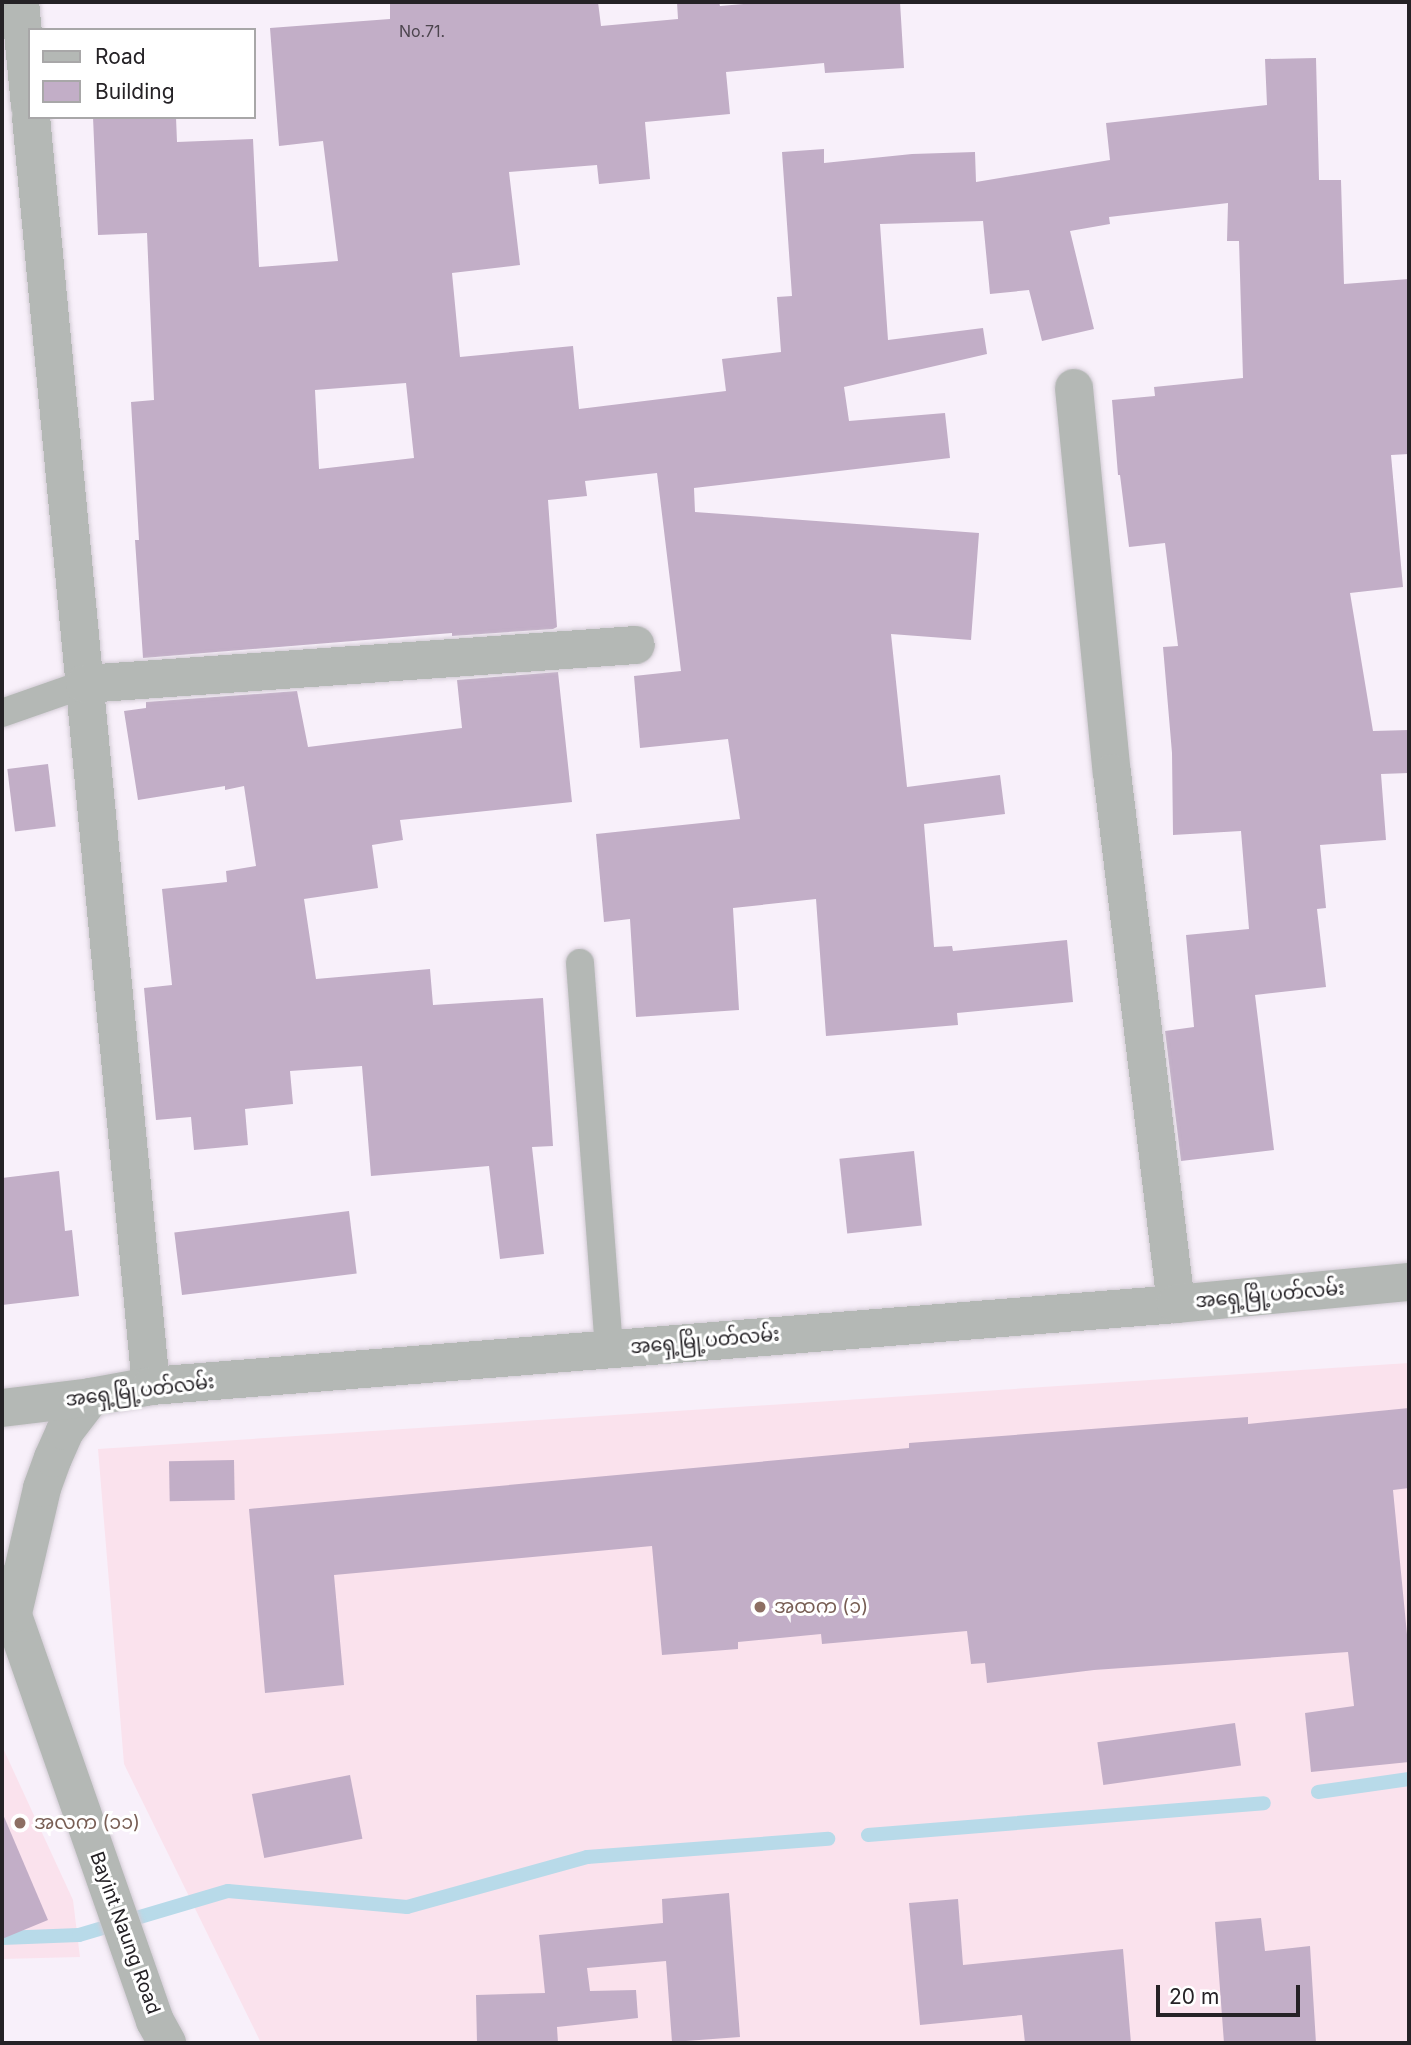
<!DOCTYPE html>
<html>
<head>
<meta charset="utf-8">
<style>
	body { margin:0 }
	#map { position:relative; width:1411px; height:2045px; overflow:hidden; background:#f8f0fa; font-family:Inter,"Noto Sans Myanmar",sans-serif }
	div>[style] { position:absolute }
	[style*='--x'] { left:calc(var(--x)*1px); top:calc(var(--y)*1px); width:calc(var(--w)*1px); rotate:calc(var(--a)*1deg) }
	.education>* { inset:0; background:#fae2ed }
	.stream>* { height:14px; margin:-7px; padding:0 7px; transform-origin:7px; border-radius:7px; background:#b8dae9 }
	.building>* { inset:0; background:#c2aec7; transform-origin:0 0 }
	.roads { filter:drop-shadow(0 0 2px #d2cbd4) drop-shadow(0 0 2px #d2cbd4) }
	.service>* { height:28px; margin:-14px; padding:0 14px; transform-origin:14px; border-radius:14px; background:#b4b8b5 }
	.minor>* { height:38px; margin:-19px; padding:0 19px; transform-origin:19px; border-radius:19px; background:#b4b8b5 }
	.tertiary>* { height:38px; margin:-19px; padding:0 19px; transform-origin:19px; border-radius:19px; background:#b4b8b5 }
	.dots>* { width:19px; height:19px; translate:-50% -50%; box-sizing:border-box; border:4px solid #fff; border-radius:50% }
	span { translate:-50% -50%; white-space:nowrap; text-align:center; line-height:1.15; -webkit-text-stroke:6px #fff; paint-order:stroke }
	.number-label { font-size:16px; color:#4c454e }
	.number-label span { -webkit-text-stroke-width:0 }
	.street-label { font-size:19px; color:#252226 }
	.education-label { font-size:19px; color:#785e54 }
	.left { translate:0 -50%; text-align:left }
	.frame { position:absolute; inset:0; border:4px solid #252226; pointer-events:none }
	.legend { position:absolute; left:28px; top:28px; width:228px; height:91px; box-sizing:border-box; background:#fff; border:2px solid #a8a7a8; margin:0; padding:9px 12px; list-style:none; font-size:21px; color:#252226 }
	.legend li { display:flex; align-items:center; gap:14px; height:35px }
	.legend b { width:35px; border:2px solid #a8a7a8 }
	.scale { position:absolute; left:1156px; top:1985px; width:144px; height:32px; box-sizing:border-box; border:4px solid #252226; border-top:0; padding-left:9px; font-size:21px; line-height:24px; white-space:nowrap; color:#252226; -webkit-text-stroke:5px #fff; paint-order:stroke }
</style>
</head>
<body>
<div id="map">
	<div class="education">
		<div style="clip-path:polygon(1409px 1363px,1409px 2043px,261px 2043px,124px 1764px,98px 1449px)"></div>
		<div style="clip-path:polygon(2px 1746px,73px 1900px,80px 1957px,2px 1959px)"></div>
	</div>
	<div class="stream">
		<div style="--x:1318;--y:1792;--w:92;--a:-8.1"></div>
		<div style="--x:868;--y:1835;--w:397;--a:-4.6"></div>
		<div style="--x:2;--y:1938;--w:77;--a:-2.2"></div>
		<div style="--x:79;--y:1935;--w:155;--a:-16.5"></div>
		<div style="--x:228;--y:1891;--w:180;--a:5.1"></div>
		<div style="--x:407;--y:1907;--w:187;--a:-15.5"></div>
		<div style="--x:587;--y:1857;--w:242;--a:-4.3"></div>
	</div>
	<div class="building">
		<div style="clip-path:polygon(evenodd,390px 2px,598px 2px,601px 26px,678px 19px,677px 2px,719px 2px,720px 6px,766px 2px,900px 2px,904px 68px,825px 73px,824px 63px,726px 72px,730px 114px,645px 122px,650px 179px,599px 184px,597px 165px,509px 172px,520px 265px,452px 273px,460px 357px,573px 346px,579px 409px,726px 391px,722px 359px,781px 352px,777px 297px,792px 296px,782px 152px,824px 149px,824px 163px,912px 154px,975px 152px,976px 182px,1110px 160px,1106px 123px,1267px 105px,1265px 59px,1316px 58px,1319px 180px,1341px 180px,1344px 284px,1409px 279px,1409px 454px,1391px 455px,1403px 587px,1350px 593px,1373px 731px,1409px 730px,1409px 773px,1381px 774px,1386px 840px,1320px 845px,1326px 908px,1317px 909px,1326px 987px,1255px 995px,1274px 1150px,1181px 1161px,1165px 1031px,1194px 1027px,1186px 935px,1249px 929px,1241px 831px,1173px 835px,1172px 753px,1163px 647px,1178px 646px,1165px 543px,1129px 547px,1120px 475px,1118px 475px,1112px 400px,1155px 396px,1154px 387px,1243px 378px,1239px 241px,1227px 241px,1228px 203px,1109px 217px,1110px 224px,1070px 231px,1094px 329px,1042px 341px,1029px 290px,990px 294px,983px 221px,880px 224px,888px 340px,983px 328px,987px 354px,844px 387px,849px 421px,945px 413px,950px 458px,694px 488px,695px 512px,979px 533px,971px 640px,891px 634px,907px 787px,1000px 775px,1005px 814px,924px 824px,934px 947px,952px 946px,953px 951px,1067px 940px,1073px 1002px,957px 1013px,958px 1025px,826px 1036px,816px 899px,733px 908px,739px 1010px,636px 1017px,630px 919px,604px 922px,596px 834px,740px 819px,728px 739px,640px 748px,634px 676px,681px 671px,657px 473px,585px 481px,587px 496px,548px 500px,557px 627px,553px 629px,452px 636px,452px 633px,143px 658px,135px 540px,139px 540px,131px 402px,154px 400px,147px 233px,98px 235px,93px 117px,176px 117px,177px 142px,253px 139px,259px 267px,338px 261px,323px 141px,279px 146px,270px 28px,390px 19px,390px 2px,406px 383px,414px 458px,319px 469px,315px 390px,406px 383px)"></div>
		<div style="clip-path:polygon(558px 672px,572px 802px,400px 820px,403px 840px,372px 845px,378px 888px,304px 899px,316px 979px,430px 969px,433px 1005px,543px 998px,553px 1146px,532px 1147px,544px 1254px,500px 1259px,489px 1166px,371px 1176px,362px 1066px,290px 1071px,293px 1104px,245px 1109px,248px 1145px,194px 1150px,191px 1117px,156px 1120px,144px 988px,172px 985px,162px 889px,227px 882px,226px 871px,256px 866px,244px 786px,225px 790px,225px 786px,138px 800px,124px 711px,146px 708px,146px 702px,297px 691px,308px 747px,462px 728px,457px 680px)"></div>
		<div style="left:48px;top:764px;width:63px;height:41px;rotate:83deg"></div>
		<div style="left:914px;top:1151px;width:75px;height:75px;rotate:84deg"></div>
		<div style="clip-path:polygon(59px 1171px,65px 1231px,72px 1230px,79px 1296px,2px 1305px,2px 1178px)"></div>
		<div style="left:349px;top:1211px;width:63px;height:176px;rotate:83deg"></div>
		<div style="clip-path:polygon(1409px 1408px,1409px 1488px,1393px 1490px,1409px 1655px,1409px 1762px,1311px 1772px,1305px 1713px,1354px 1706px,1348px 1652px,1094px 1670px,987px 1683px,985px 1663px,971px 1664px,967px 1631px,822px 1644px,821px 1634px,738px 1642px,738px 1649px,662px 1655px,652px 1546px,334px 1575px,344px 1685px,265px 1693px,249px 1509px,909px 1448px,909px 1443px,1248px 1417px,1248px 1424px)"></div>
		<div style="left:234px;top:1460px;width:40px;height:65px;rotate:89deg"></div>
		<div style="left:1235px;top:1723px;width:43px;height:139px;rotate:82deg"></div>
		<div style="left:350px;top:1775px;width:65px;height:100px;rotate:79deg"></div>
		<div style="clip-path:polygon(2px 1812px,48px 1920px,2px 1939px)"></div>
		<div style="clip-path:polygon(729px 1893px,740px 2037px,672px 2042px,666px 1961px,587px 1968px,590px 1991px,636px 1990px,638px 2018px,557px 2027px,558px 2043px,477px 2043px,476px 1995px,545px 1993px,539px 1935px,663px 1923px,662px 1899px)"></div>
		<div style="clip-path:polygon(958px 1899px,963px 1965px,1123px 1949px,1131px 2043px,1025px 2043px,1022px 2015px,920px 2025px,909px 1903px)"></div>
		<div style="clip-path:polygon(1261px 1918px,1265px 1951px,1310px 1946px,1316px 2043px,1224px 2043px,1215px 1922px)"></div>
	</div>
	<div class="roads">
		<div class="service">
			<div style="--x:2;--y:713;--w:88;--a:-19.3"></div>
			<div style="--x:580;--y:963;--w:387;--a:85.7"></div>
		</div>
		<div class="minor">
			<div style="--x:20;--y:2;--w:104;--a:84.5"></div>
			<div style="--x:31;--y:117;--w:1275;--a:84.6"></div>
			<div style="--x:1074;--y:388;--w:387;--a:84.4"></div>
			<div style="--x:1112;--y:773;--w:535;--a:83.13"></div>
			<div style="--x:85;--y:684;--w:552;--a:-4.05"></div>
			<div style="--x:2;--y:1584;--w:463;--a:70.7"></div>
			<div style="--x:155;--y:2021;--w:25;--a:61"></div>
			<div style="--x:13;--y:1613;--w:128;--a:-76.9"></div>
			<div style="--x:42;--y:1488;--w:32;--a:-70"></div>
			<div style="--x:53;--y:1458;--w:30;--a:-66"></div>
			<div style="--x:65;--y:1431;--w:43;--a:-52.6"></div>
		</div>
		<div class="tertiary">
			<div style="--x:2;--y:1408;--w:90;--a:-7"></div>
			<div style="--x:91;--y:1397;--w:61;--a:-10.4"></div>
			<div style="--x:151;--y:1386;--w:1028;--a:-4.57"></div>
			<div style="--x:1176;--y:1304;--w:234;--a:-5.4"></div>
		</div>
	</div>
	<div class="dots">
		<div style="left:760px;top:1607px;background:#8d6e63"></div>
		<div style="left:20px;top:1823px;background:#8d6e63"></div>
	</div>
	<div class="number-label">
		<span style="left:422px;top:31px">No.71.</span>
	</div>
	<div class="street-label">
		<span style="left:1270px;top:1295px;rotate:-5deg">အရှေ့မြို့ပတ်လမ်း</span>
		<span style="left:705px;top:1341px;rotate:-5deg">အရှေ့မြို့ပတ်လမ်း</span>
		<span style="left:140px;top:1391px;rotate:-7deg">အရှေ့မြို့ပတ်လမ်း</span>
		<span style="left:125px;top:1933px;rotate:70deg">Bayint Naung Road</span>
	</div>
	<div class="education-label">
		<span class="left" style="left:774px;top:1607px">အထက (၁)</span>
		<span class="left" style="left:34px;top:1823px">အလက (၁၁)</span>
	</div>
	<div class="frame"></div>
	<ul class="legend">
	<li><b style="height:9px;background:#b4b8b5"></b>Road</li>
	<li><b style="height:19px;background:#c2aec7"></b>Building</li>
	</ul>
	<div class="scale">20 m</div>
</div>
</body>
</html>
